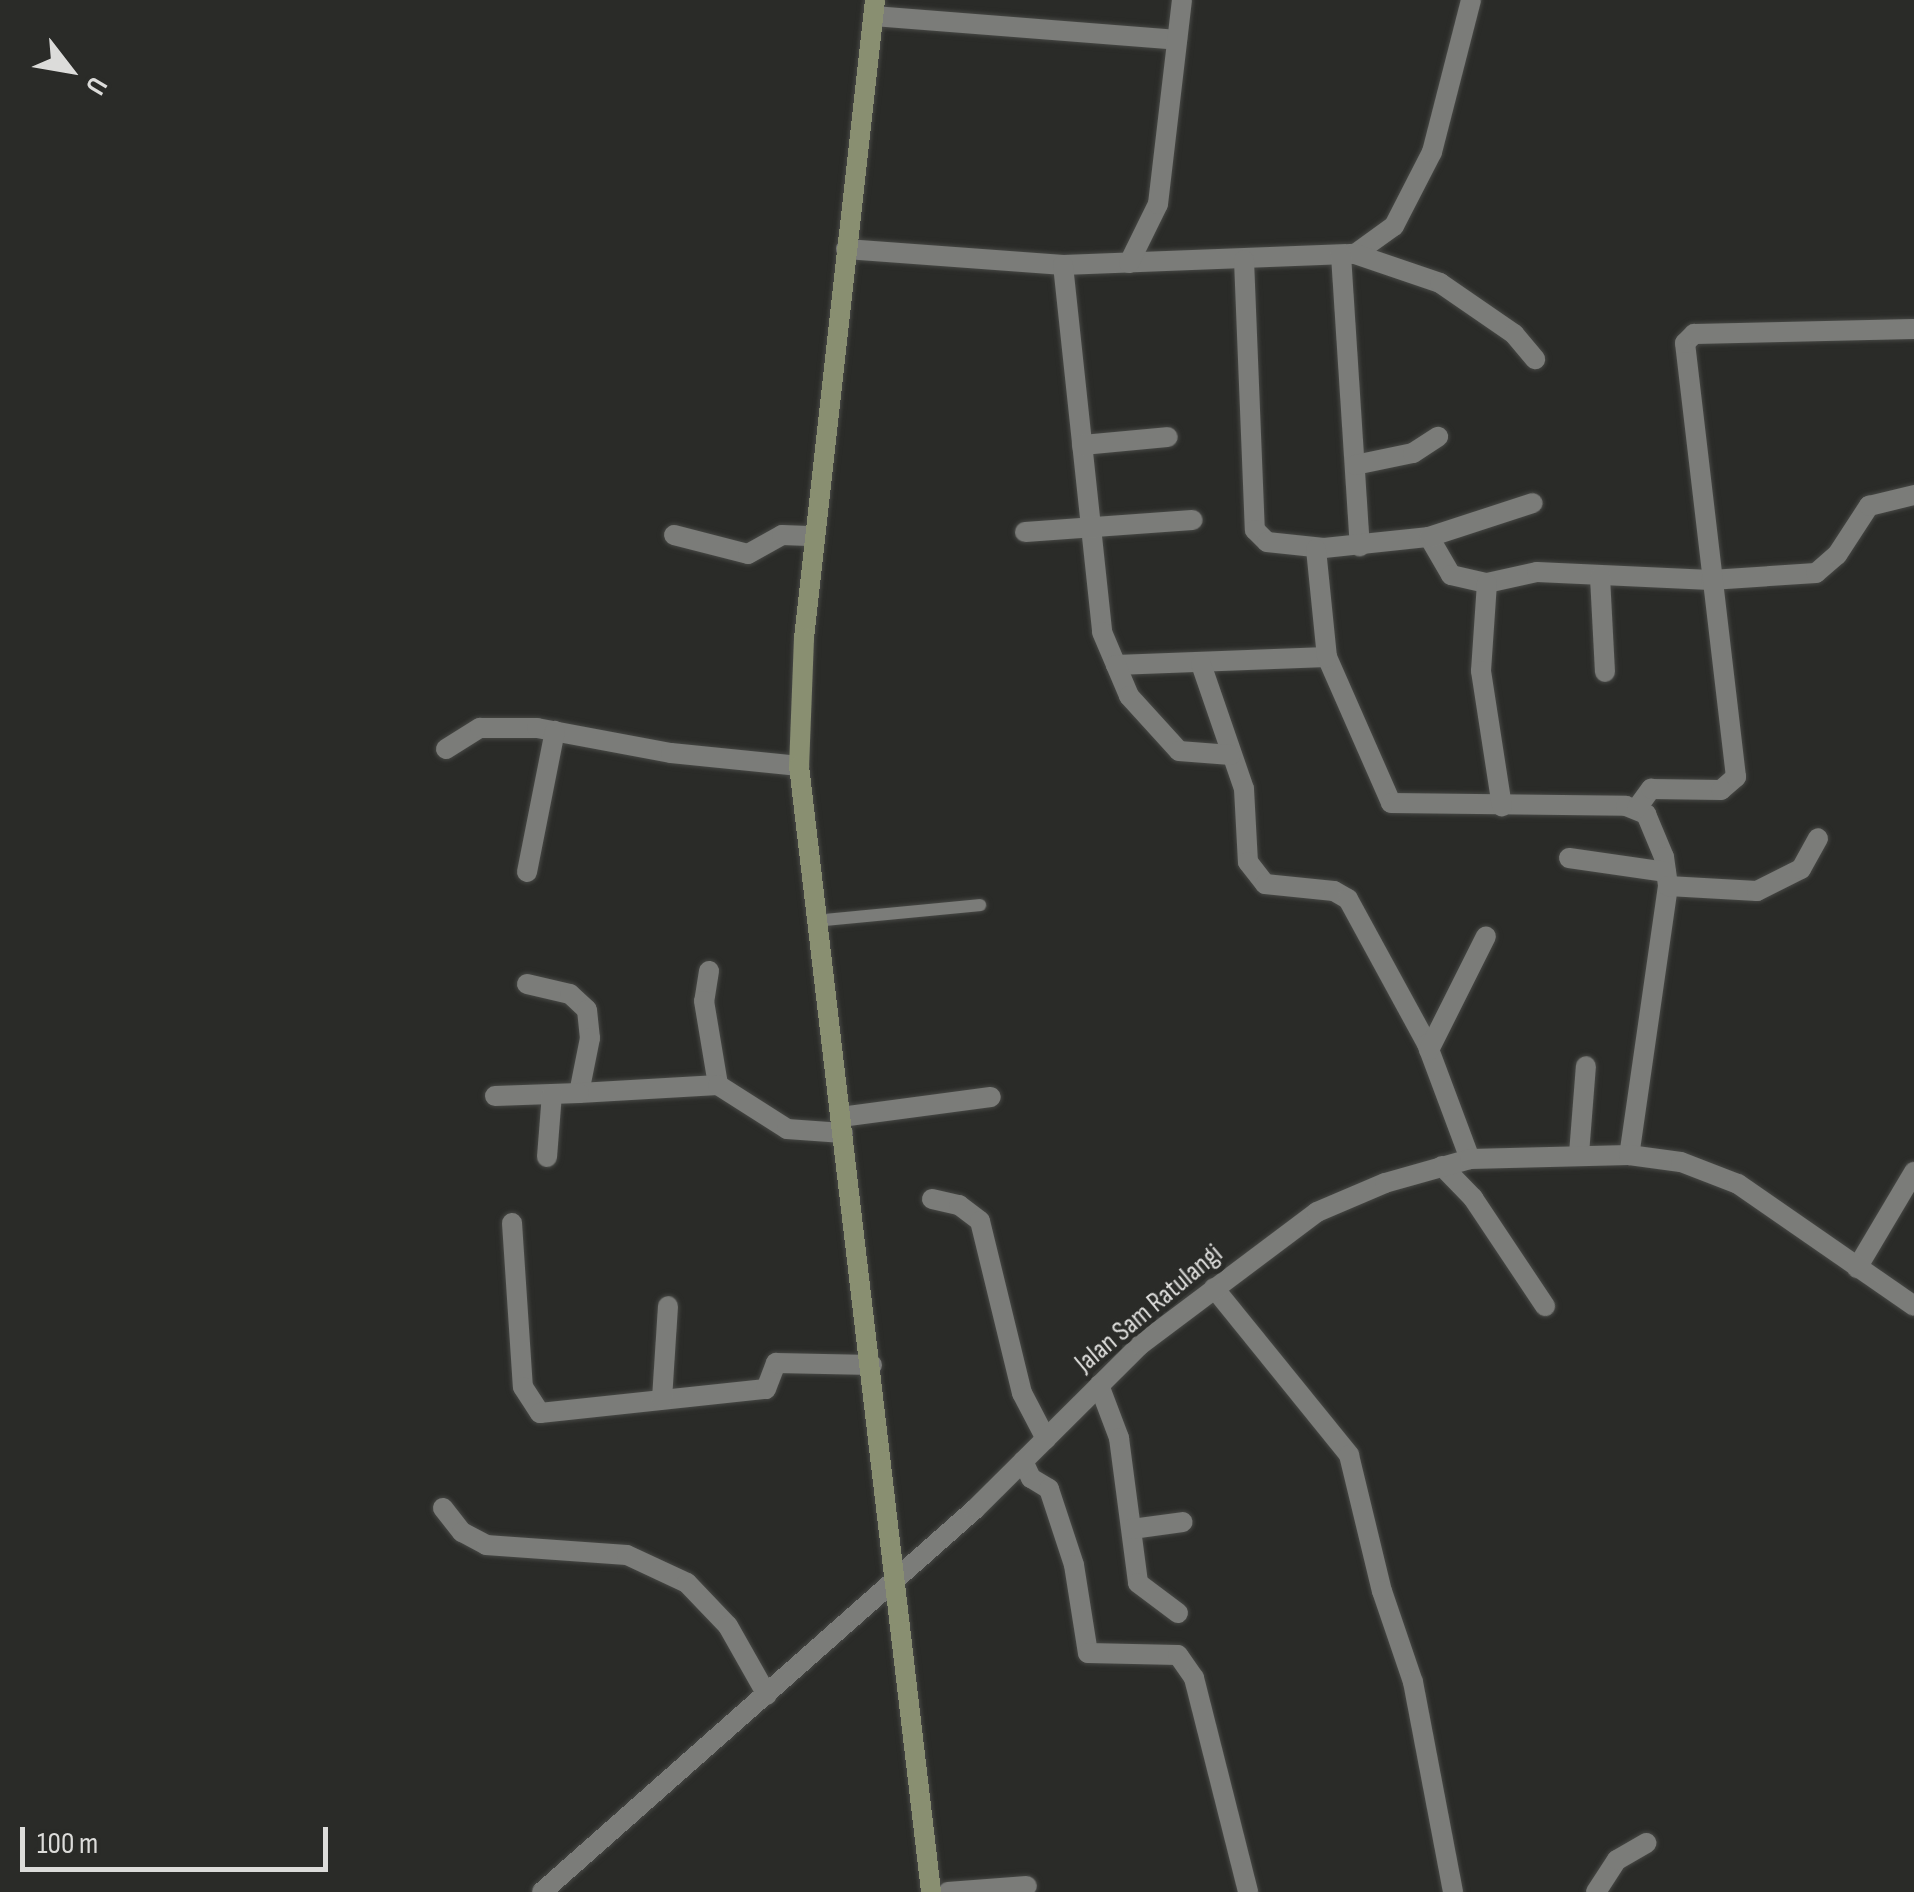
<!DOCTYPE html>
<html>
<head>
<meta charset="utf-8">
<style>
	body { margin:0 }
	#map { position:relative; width:1914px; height:1892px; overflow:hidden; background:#2a2b28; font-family:"Sofia Sans Condensed",sans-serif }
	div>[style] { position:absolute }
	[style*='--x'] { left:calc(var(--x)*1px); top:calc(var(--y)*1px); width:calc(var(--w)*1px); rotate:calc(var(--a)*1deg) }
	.roads { filter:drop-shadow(0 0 2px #474845) drop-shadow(0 0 2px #474845) }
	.service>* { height:12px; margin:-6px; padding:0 6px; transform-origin:6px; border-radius:6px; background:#7b7c79 }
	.minor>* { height:20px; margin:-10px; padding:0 10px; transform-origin:10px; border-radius:10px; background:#7b7c79 }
	.tertiary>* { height:20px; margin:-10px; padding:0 10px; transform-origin:10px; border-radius:10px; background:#7b7c79 }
	.secondary>* { height:20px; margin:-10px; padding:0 10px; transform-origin:10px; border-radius:10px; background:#898f71 }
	span { translate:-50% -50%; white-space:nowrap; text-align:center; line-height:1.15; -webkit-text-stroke:10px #2a2b28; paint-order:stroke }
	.street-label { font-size:28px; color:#dcdcda }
	.north { position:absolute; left:20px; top:20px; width:100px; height:100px; -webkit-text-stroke:8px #2a2b28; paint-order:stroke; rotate:121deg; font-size:28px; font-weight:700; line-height:40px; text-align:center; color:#dcdcda }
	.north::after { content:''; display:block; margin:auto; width:35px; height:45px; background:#dcdcda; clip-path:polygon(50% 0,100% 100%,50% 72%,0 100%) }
	.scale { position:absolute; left:20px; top:1827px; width:308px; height:45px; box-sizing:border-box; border:5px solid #dcdcda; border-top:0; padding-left:12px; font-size:30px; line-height:35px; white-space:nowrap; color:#dcdcda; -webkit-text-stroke:8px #2a2b28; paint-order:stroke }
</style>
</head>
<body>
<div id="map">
	<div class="roads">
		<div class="service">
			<div style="--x:815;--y:921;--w:166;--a:-5.5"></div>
		</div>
		<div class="minor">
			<div style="--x:874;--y:16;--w:304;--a:4.5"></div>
			<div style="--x:846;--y:249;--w:218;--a:4.2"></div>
			<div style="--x:1063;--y:265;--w:292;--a:-2.2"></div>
			<div style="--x:1355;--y:254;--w:48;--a:-35.7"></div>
			<div style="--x:1394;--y:226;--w:83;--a:-62.8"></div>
			<div style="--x:1432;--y:152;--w:157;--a:-75.6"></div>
			<div style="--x:1355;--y:254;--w:90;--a:18.8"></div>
			<div style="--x:1440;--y:283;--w:90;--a:34.6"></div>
			<div style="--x:1514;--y:334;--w:33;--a:50"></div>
			<div style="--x:1341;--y:255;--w:292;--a:86.3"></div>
			<div style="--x:1244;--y:260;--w:270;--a:87.7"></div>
			<div style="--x:1255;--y:530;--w:17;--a:45"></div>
			<div style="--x:1267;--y:542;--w:57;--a:6"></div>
			<div style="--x:1324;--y:548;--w:106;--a:-6"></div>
			<div style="--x:1429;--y:537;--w:44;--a:59.9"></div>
			<div style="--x:1451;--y:575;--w:37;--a:13"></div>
			<div style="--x:1487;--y:583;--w:51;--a:-12.4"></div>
			<div style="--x:1537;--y:572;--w:174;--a:2.6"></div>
			<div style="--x:1711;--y:580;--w:105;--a:-3.8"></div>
			<div style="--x:1816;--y:573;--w:28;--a:-41"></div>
			<div style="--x:1837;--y:555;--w:59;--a:-56.9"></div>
			<div style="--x:1869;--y:506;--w:46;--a:-13.7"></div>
			<div style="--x:1129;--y:263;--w:66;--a:-63.8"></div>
			<div style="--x:1158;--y:204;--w:205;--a:-83.3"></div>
			<div style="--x:1063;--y:265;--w:369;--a:83.9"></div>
			<div style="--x:1102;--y:632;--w:36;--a:67"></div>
			<div style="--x:1116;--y:665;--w:211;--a:-2.2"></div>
			<div style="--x:1327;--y:657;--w:159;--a:66.3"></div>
			<div style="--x:1391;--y:803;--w:235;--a:0.7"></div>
			<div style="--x:1626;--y:806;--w:22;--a:22"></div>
			<div style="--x:1646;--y:814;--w:47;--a:67.3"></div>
			<div style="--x:1664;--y:857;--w:29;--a:82"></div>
			<div style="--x:1668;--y:886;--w:272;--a:98.2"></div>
			<div style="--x:1082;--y:445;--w:86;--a:-5.3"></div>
			<div style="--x:1355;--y:465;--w:59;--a:-11.7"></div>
			<div style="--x:1413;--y:453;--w:30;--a:-33"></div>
			<div style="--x:1025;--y:532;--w:168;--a:-4.1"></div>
			<div style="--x:674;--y:535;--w:76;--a:14.4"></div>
			<div style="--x:748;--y:554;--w:39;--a:-29"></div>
			<div style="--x:782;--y:535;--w:33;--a:2"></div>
			<div style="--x:1429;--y:537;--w:109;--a:-18.1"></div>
			<div style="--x:1316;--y:549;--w:109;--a:84.2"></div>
			<div style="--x:1600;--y:577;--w:95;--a:87"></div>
			<div style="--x:1487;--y:583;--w:88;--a:93.9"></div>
			<div style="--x:1481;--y:671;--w:137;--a:81.2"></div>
			<div style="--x:1201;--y:664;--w:132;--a:71"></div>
			<div style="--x:1244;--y:789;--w:73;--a:86.9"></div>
			<div style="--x:1248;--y:862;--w:28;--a:52"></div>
			<div style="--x:1265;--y:884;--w:69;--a:5.8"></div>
			<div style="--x:1334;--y:891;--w:16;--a:30"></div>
			<div style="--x:1348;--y:899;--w:165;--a:61.4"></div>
			<div style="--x:1427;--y:1044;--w:123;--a:69.5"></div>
			<div style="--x:1116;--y:665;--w:34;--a:67"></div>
			<div style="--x:1129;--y:696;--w:74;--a:47.7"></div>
			<div style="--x:1179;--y:751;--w:52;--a:4.4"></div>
			<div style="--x:446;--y:749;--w:40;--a:-32"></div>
			<div style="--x:480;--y:728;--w:57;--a:0"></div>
			<div style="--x:537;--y:728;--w:136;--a:10.6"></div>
			<div style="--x:671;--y:753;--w:129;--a:5.8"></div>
			<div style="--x:1637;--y:808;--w:24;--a:-54"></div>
			<div style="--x:1651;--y:789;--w:70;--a:0.8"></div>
			<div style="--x:1721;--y:790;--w:20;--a:-41"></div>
			<div style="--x:1736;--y:777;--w:437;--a:-96.7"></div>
			<div style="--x:1685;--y:343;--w:13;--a:-45"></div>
			<div style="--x:1694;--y:334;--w:220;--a:-1.3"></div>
			<div style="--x:1569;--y:858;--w:98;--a:8.2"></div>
			<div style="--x:527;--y:872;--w:144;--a:-78.8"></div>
			<div style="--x:1668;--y:886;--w:89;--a:3.2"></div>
			<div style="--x:1757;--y:891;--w:49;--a:-26.6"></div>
			<div style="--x:1801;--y:869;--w:35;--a:-61"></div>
			<div style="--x:709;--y:971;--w:30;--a:99"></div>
			<div style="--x:704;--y:1001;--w:85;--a:80.5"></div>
			<div style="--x:527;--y:984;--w:44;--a:13.1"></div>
			<div style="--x:570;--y:994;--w:23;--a:43"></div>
			<div style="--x:587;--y:1010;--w:28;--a:84"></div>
			<div style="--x:590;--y:1038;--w:56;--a:101.3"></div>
			<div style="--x:579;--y:1093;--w:139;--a:-3.3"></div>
			<div style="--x:718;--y:1085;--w:82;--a:32.5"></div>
			<div style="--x:787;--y:1129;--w:56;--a:4.1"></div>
			<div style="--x:1429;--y:1050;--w:127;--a:-63.4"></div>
			<div style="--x:495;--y:1096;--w:84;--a:-2"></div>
			<div style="--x:841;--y:1117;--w:151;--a:-7.6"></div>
			<div style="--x:1579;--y:1154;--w:88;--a:-85.5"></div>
			<div style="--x:547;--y:1157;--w:63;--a:-85.5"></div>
			<div style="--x:1442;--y:1166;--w:45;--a:45.9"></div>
			<div style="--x:1473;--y:1198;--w:130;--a:56.3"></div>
			<div style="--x:932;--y:1199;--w:28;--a:13"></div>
			<div style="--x:959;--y:1205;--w:26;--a:37"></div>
			<div style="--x:980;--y:1221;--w:177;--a:76.3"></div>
			<div style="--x:1022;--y:1393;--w:52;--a:62.4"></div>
			<div style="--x:512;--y:1223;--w:164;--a:86.2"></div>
			<div style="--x:523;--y:1387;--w:31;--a:57"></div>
			<div style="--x:540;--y:1413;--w:227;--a:-6.1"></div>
			<div style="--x:766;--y:1389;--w:28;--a:-69"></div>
			<div style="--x:776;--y:1363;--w:96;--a:1.2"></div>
			<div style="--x:1857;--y:1268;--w:112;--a:-59.3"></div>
			<div style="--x:1214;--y:1288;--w:215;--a:51"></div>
			<div style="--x:1349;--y:1455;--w:140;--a:76.4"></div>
			<div style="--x:1382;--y:1591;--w:96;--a:71.2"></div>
			<div style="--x:1413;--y:1682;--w:214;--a:79.2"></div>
			<div style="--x:1099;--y:1385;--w:57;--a:69.3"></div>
			<div style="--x:1119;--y:1438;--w:146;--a:82.5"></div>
			<div style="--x:1138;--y:1583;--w:50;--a:36.9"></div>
			<div style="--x:662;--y:1399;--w:93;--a:-86.3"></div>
			<div style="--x:1023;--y:1461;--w:19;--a:65"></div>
			<div style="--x:1031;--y:1478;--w:21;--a:31"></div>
			<div style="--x:1049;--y:1489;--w:80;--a:71.8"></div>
			<div style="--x:1074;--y:1565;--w:89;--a:81"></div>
			<div style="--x:1088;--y:1653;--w:90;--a:1.3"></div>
			<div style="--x:1178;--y:1655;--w:28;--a:55"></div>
			<div style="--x:1194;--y:1678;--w:221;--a:75.8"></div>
			<div style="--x:443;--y:1508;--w:31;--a:52"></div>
			<div style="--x:462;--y:1532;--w:27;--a:28"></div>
			<div style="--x:486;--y:1545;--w:141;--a:4.1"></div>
			<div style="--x:627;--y:1555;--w:66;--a:25"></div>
			<div style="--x:687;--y:1583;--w:59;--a:46.4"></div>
			<div style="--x:728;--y:1626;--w:79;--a:60.5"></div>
			<div style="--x:1132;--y:1529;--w:51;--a:-7.8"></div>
			<div style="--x:948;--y:1892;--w:79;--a:-4.3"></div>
			<div style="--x:1596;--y:1892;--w:38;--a:-57"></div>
			<div style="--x:1617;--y:1860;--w:34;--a:-30"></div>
		</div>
		<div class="tertiary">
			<div style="--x:542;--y:1892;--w:578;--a:-41.49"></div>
			<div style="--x:975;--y:1509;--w:233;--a:-44.8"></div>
			<div style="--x:1140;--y:1345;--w:221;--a:-36.9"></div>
			<div style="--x:1317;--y:1212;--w:74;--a:-23.1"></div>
			<div style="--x:1385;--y:1183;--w:88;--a:-15.8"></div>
			<div style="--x:1470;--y:1159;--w:159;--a:-1.4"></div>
			<div style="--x:1629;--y:1155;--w:52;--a:7.7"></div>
			<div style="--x:1681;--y:1162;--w:61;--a:21.1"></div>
			<div style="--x:1738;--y:1184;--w:214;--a:34.7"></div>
		</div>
		<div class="secondary">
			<div style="--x:875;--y:0;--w:642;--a:96.35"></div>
			<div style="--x:804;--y:638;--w:128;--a:92.2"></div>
			<div style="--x:799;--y:766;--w:1134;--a:83.31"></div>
		</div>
	</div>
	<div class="street-label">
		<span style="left:1149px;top:1309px;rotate:-40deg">Jalan Sam Ratulangi</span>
	</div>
	<div class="north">U</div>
	<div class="scale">100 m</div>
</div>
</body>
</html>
